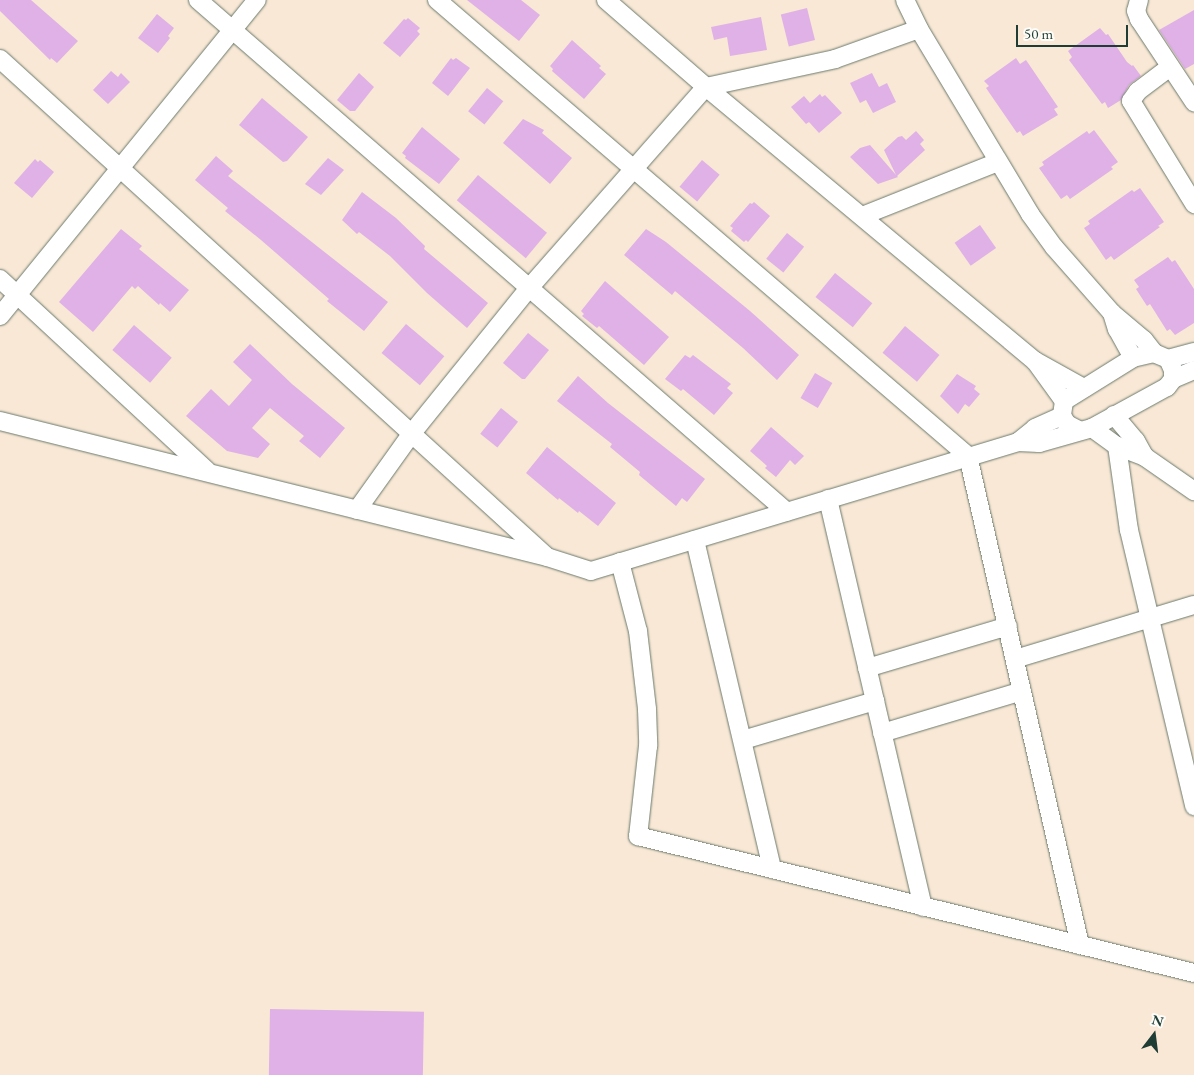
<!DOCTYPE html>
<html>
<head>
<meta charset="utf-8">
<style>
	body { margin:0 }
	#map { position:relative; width:1194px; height:1075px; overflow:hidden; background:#f8e8d5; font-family:"EB Garamond",serif }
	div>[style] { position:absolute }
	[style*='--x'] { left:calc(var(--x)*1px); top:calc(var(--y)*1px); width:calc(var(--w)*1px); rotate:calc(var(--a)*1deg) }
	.building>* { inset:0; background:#dfb1e7; transform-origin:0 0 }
	.roads { filter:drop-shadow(0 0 1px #6b796c) drop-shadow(0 0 1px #6b796c) }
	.minor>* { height:18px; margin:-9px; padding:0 9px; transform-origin:9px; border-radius:9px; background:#fff }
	span { translate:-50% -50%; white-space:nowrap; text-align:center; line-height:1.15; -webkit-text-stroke:4.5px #fdfcf7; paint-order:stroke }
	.north { position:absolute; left:1129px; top:1010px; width:50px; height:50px; -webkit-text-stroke:4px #fdfcf7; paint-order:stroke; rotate:15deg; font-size:14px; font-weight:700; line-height:20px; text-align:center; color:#1f3d34 }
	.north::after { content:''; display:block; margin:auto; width:18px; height:22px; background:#1f3d34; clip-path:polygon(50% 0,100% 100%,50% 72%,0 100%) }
	.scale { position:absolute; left:1016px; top:25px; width:112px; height:22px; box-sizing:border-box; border:2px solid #1f3d34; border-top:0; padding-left:6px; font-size:15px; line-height:18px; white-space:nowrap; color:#1f3d34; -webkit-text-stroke:4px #fdfcf7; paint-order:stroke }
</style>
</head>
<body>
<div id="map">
	<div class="building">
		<div style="clip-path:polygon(0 0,31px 0,78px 41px,57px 63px,51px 58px,50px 60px,0 11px)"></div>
		<div style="clip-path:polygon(467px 0,521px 0,540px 15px,519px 41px)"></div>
		<div style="left:807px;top:8px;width:33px;height:27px;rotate:76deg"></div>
		<div style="clip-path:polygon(1194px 10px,1194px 64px,1185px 69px,1159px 30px)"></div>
		<div style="clip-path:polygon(157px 14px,174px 28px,168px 36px,170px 38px,158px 53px,138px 38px)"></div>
		<div style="clip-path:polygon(761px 17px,767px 50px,730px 56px,727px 37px,714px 40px,711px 27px)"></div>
		<div style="clip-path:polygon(408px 18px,420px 28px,417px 31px,420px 34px,400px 57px,383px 43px,404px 19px,406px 20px)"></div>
		<div style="clip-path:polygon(1100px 28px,1106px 35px,1108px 34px,1127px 62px,1132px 66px,1133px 65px,1141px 76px,1129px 85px,1121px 100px,1108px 108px,1105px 102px,1102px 104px,1069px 60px,1072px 57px,1068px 51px)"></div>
		<div style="clip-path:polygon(572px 40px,601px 66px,599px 68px,606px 74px,584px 99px,552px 71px,553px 69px,550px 66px)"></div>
		<div style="clip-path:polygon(451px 58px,453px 60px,456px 58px,470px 68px,448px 96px,432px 83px)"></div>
		<div style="clip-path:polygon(1016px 58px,1020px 64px,1026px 60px,1058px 107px,1054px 109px,1058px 115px,1023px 136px,1020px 131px,1017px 133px,986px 88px,989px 86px,984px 81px)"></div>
		<div style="clip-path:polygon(111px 71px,118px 77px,121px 73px,130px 82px,108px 104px,93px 90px)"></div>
		<div style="clip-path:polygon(359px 73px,374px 87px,355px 111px,350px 111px,337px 100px)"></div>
		<div style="clip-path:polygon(872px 73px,879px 87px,887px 83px,896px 102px,873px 113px,866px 100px,860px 103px,850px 83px)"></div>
		<div style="left:487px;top:88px;width:21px;height:30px;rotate:39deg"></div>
		<div style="clip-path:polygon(820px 94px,822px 97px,825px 95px,842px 113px,819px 133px,809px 122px,806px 124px,791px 107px,804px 96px,810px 103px)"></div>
		<div style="clip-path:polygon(262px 98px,308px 137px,287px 161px,283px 162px,239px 125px)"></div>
		<div style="clip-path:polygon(523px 119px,544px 130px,542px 133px,572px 158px,550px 184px,503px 143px)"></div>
		<div style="clip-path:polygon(422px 127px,460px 159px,439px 184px,405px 158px,406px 156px,402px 153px)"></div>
		<div style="clip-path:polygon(1094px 130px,1118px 162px,1111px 167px,1113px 169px,1070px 199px,1067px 195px,1061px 199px,1039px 168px,1044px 165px,1042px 162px,1087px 131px,1089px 134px)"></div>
		<div style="clip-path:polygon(916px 131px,924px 140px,920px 144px,925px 150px,897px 176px,898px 177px,878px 184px,850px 157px,860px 148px,870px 145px,896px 175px,884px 150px,898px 137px,902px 136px,906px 140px)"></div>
		<div style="clip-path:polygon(216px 156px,233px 171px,228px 176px,388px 302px,364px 331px,327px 301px,329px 299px,261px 240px,225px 211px,228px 208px,195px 180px)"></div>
		<div style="clip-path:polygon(328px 158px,344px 170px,321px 195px,305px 184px)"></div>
		<div style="clip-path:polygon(35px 159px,38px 162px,40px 160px,54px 172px,32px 198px,14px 183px)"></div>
		<div style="left:702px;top:160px;width:23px;height:35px;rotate:40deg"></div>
		<div style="left:478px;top:175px;width:90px;height:33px;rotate:40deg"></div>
		<div style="clip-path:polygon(1140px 188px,1164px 222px,1158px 226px,1160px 227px,1114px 260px,1111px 256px,1106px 260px,1084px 228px,1090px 224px,1088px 221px,1132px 190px,1134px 192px)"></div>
		<div style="clip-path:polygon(362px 192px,396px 218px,425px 246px,424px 249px,488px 303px,467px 328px,427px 293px,390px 256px,359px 232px,357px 234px,342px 220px)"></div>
		<div style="clip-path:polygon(754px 202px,770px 216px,748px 242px,746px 240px,744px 242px,731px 231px,733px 228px,730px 226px,750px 203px,752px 204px)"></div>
		<div style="left:980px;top:225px;width:28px;height:31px;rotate:55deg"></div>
		<div style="clip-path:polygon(121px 229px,142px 246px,139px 249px,189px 290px,170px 312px,160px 303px,159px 305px,138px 286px,135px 289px,132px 286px,93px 332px,59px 302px)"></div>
		<div style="clip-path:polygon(646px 229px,666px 242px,750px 311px,799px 355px,777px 380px,743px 348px,675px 291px,672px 295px,624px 255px)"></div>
		<div style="left:787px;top:233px;width:22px;height:33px;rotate:39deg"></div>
		<div style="clip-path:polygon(1168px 257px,1172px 262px,1175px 260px,1194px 289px,1194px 323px,1175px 335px,1170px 329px,1167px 331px,1150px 304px,1147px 306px,1136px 289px,1139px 287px,1134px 280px)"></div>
		<div style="left:835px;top:273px;width:48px;height:31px;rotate:39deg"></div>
		<div style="clip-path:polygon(605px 281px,669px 337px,644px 365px,599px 326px,597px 328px,582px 316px,584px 314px,581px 311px)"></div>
		<div style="left:406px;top:324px;width:50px;height:38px;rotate:40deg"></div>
		<div style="left:134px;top:325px;width:50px;height:33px;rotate:41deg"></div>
		<div style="left:905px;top:326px;width:45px;height:35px;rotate:40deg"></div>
		<div style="clip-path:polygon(528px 333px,549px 350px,525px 379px,522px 379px,503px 363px)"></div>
		<div style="clip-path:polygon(250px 344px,292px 384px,345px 428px,320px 458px,299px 441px,304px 436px,270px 408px,252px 428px,270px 444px,258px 458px,227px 451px,186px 416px,211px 389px,229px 406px,252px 380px,233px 362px)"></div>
		<div style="clip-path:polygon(685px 355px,690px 358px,693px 355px,731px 384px,727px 388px,733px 393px,714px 415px,683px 389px,681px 391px,665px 379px)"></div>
		<div style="left:815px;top:373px;width:20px;height:29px;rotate:30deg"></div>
		<div style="clip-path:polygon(957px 374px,976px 386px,974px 389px,980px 394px,969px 407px,965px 404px,958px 414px,940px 396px)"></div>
		<div style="clip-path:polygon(578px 376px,608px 403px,705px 479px,687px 502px,682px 498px,676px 506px,639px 475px,640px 472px,610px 447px,612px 444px,557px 401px)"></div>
		<div style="left:501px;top:408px;width:22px;height:33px;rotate:39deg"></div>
		<div style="clip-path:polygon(771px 427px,804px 456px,795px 465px,790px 460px,776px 477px,765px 468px,767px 466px,750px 451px)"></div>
		<div style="clip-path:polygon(547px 447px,616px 503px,598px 526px,579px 511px,578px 513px,559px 498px,558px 500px,526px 473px)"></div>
		<div style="left:270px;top:1009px;width:154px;height:66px;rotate:1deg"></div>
	</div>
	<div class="roads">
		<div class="minor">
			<div style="--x:198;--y:0;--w:780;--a:41"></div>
			<div style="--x:437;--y:0;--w:700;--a:40.65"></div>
			<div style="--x:968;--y:456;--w:502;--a:77.1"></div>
			<div style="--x:606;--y:0;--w:133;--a:41"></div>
			<div style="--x:706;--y:87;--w:428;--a:39.8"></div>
			<div style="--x:1035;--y:361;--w:56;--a:28.9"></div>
			<div style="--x:905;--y:0;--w:32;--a:64"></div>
			<div style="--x:919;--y:29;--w:216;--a:59"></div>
			<div style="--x:1030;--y:214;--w:41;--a:54"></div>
			<div style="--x:1054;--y:247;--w:88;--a:48.7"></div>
			<div style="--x:1112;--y:313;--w:42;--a:40.2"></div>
			<div style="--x:1144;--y:340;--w:16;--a:52"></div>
			<div style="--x:1139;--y:0;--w:11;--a:105"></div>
			<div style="--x:1136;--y:11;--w:9;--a:69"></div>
			<div style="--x:1139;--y:19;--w:100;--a:56.5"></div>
			<div style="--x:0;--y:59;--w:737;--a:42.31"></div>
			<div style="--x:1170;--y:67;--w:40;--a:143"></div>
			<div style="--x:1138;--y:91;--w:12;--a:125"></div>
			<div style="--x:1131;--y:101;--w:121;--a:58.5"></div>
			<div style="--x:862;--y:216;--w:146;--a:-21.7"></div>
			<div style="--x:0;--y:279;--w:282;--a:42.8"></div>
			<div style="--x:1112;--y:313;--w:17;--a:73"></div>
			<div style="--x:1117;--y:329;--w:33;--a:61"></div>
			<div style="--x:0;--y:316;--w:407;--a:-50.9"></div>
			<div style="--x:1168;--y:359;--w:27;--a:-15"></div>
			<div style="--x:1035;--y:361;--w:49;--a:54.1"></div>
			<div style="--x:1173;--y:379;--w:23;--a:-23"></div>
			<div style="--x:1114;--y:415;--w:34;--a:50"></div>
			<div style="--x:1136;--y:441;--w:18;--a:61"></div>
			<div style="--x:0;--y:421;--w:564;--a:13.96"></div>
			<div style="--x:547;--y:557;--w:46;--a:17.7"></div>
			<div style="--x:591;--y:571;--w:446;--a:-16.8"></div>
			<div style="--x:1018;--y:442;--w:21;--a:3"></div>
			<div style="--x:1039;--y:443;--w:55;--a:-15.8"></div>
			<div style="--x:1092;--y:428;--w:85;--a:-28.7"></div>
			<div style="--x:1167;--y:387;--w:10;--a:-53"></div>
			<div style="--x:1173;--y:379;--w:9;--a:-90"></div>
			<div style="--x:1173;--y:370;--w:12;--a:-114"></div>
			<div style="--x:1168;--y:359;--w:15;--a:-157"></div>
			<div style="--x:1154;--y:353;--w:22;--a:167"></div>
			<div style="--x:1133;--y:358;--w:81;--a:148.1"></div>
			<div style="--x:1064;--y:401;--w:15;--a:98"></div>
			<div style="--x:1062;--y:416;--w:9;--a:58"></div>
			<div style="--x:1067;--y:424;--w:13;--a:27"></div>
			<div style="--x:1092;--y:428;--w:31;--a:36"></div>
			<div style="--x:1117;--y:446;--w:30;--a:21"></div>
			<div style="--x:1145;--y:457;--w:60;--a:34.8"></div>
			<div style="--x:1018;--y:442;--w:22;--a:-39"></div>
			<div style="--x:1035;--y:428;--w:30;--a:-24"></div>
			<div style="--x:1117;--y:446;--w:85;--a:81.9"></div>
			<div style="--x:1129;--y:530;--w:284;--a:76.7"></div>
			<div style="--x:828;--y:499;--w:419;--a:76.9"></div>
			<div style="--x:357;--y:510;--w:95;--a:-54.5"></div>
			<div style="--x:412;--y:433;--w:188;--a:-51.1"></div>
			<div style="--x:530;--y:287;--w:266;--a:-48.7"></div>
			<div style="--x:706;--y:87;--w:132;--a:-12.2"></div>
			<div style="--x:835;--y:59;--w:89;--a:-19.7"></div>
			<div style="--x:695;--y:540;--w:338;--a:76.8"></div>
			<div style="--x:620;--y:562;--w:71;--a:75.4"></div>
			<div style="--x:638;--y:631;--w:79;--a:83.4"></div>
			<div style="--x:647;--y:709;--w:37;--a:88"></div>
			<div style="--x:648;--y:746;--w:91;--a:96.3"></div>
			<div style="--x:638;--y:836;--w:573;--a:13.84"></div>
			<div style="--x:1015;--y:659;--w:187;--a:-16.8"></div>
			<div style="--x:867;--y:668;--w:147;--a:-16.6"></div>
			<div style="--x:882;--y:733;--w:146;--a:-16.7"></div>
			<div style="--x:743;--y:740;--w:138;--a:-16.5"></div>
		</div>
	</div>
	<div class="north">N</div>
	<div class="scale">50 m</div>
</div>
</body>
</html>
